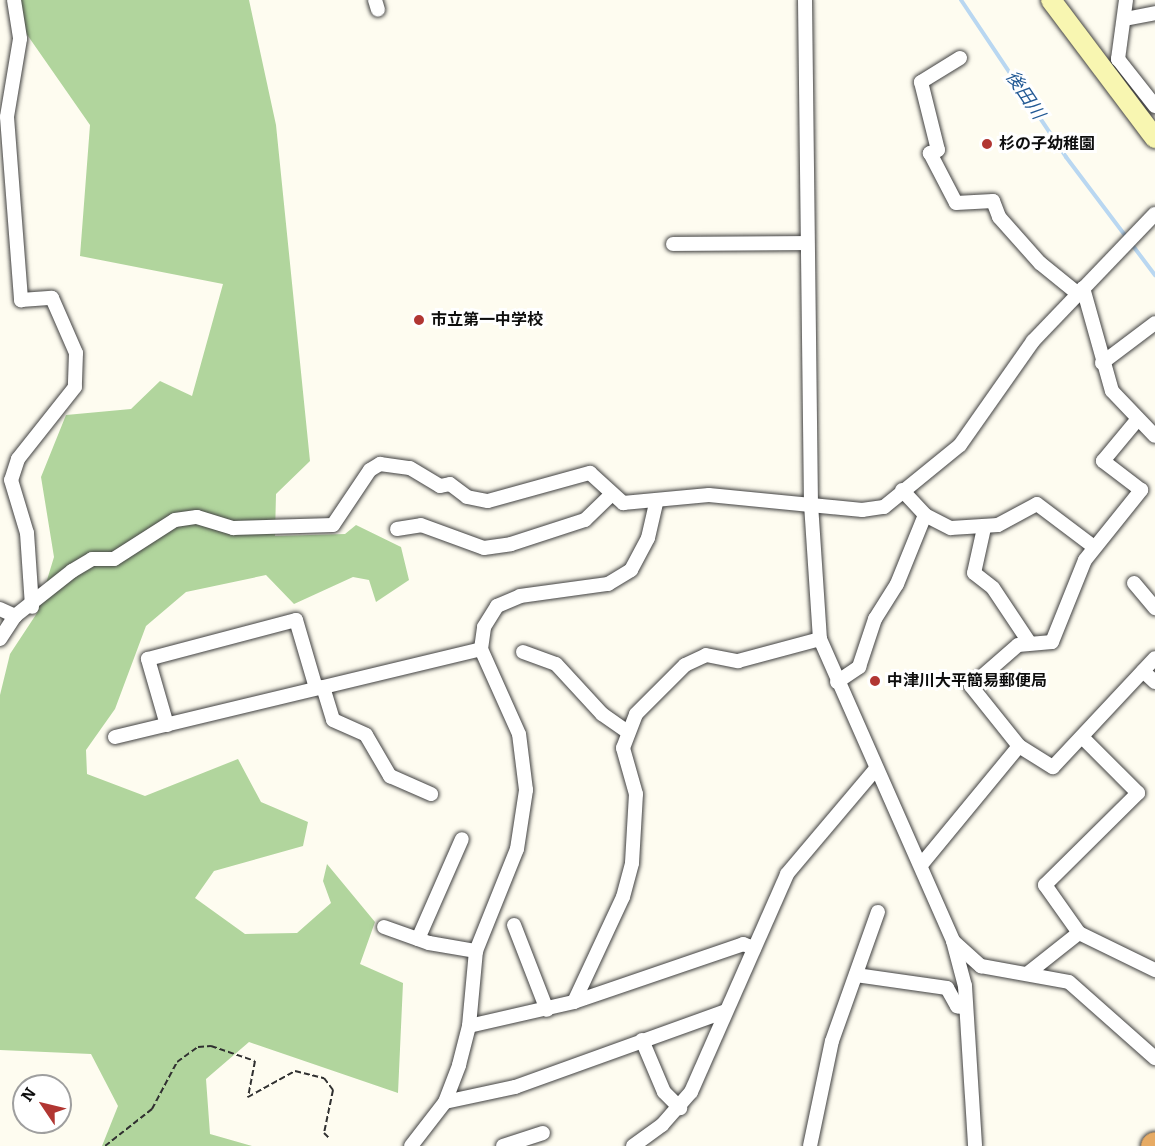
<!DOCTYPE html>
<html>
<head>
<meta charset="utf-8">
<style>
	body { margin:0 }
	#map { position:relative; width:1155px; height:1146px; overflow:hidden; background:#fefcf0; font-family:Bitter,"Noto Sans JP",serif }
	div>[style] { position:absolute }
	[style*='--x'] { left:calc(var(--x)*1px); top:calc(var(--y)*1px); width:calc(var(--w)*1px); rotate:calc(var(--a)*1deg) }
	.forest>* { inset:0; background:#b1d59d }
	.stream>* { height:4px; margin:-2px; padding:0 2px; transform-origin:2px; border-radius:2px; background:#b9d7f1 }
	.path>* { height:2px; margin-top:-1px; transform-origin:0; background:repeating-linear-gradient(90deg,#303030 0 6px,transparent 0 9px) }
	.roads { filter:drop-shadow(0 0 2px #414141) drop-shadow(0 0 2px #414141) }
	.street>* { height:14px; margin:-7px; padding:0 7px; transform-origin:7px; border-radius:7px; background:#fff }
	.secondary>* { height:20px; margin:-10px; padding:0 10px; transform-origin:10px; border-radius:10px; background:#f8f6b1 }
	.highway>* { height:26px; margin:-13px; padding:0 13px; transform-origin:13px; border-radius:13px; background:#e7ab64 }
	.dots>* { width:16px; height:16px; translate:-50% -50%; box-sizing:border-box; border:3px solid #fff; border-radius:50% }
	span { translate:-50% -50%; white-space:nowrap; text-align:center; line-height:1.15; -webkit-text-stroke:6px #fff; paint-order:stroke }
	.poi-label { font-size:16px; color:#0e0e0e; font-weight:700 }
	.left { translate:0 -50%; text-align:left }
	.water-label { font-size:18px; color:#225994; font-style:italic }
	.north { position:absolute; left:12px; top:1074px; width:60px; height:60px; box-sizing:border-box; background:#fff; border:2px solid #9f9f9f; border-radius:50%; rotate:305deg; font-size:16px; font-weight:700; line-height:24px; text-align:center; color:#0e0e0e }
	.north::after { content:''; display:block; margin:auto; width:21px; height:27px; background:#b13632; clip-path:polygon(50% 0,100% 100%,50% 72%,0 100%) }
</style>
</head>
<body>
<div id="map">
	<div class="forest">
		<div style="clip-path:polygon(12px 0,249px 0,276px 125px,310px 461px,276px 494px,275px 536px,345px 534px,356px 525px,401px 547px,409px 580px,376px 602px,369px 580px,353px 577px,294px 604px,266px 575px,186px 592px,146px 626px,115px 709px,86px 750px,87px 774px,145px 796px,238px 759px,261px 802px,308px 822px,303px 846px,214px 871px,195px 898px,245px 934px,297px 933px,331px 903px,323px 881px,327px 864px,375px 922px,360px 964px,403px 983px,398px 1093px,249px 1042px,206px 1079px,210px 1134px,252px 1146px,102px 1146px,118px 1106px,91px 1054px,0 1050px,0 695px,10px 654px,37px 613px,54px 557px,41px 477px,66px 415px,131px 409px,160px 381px,192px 396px,223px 284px,80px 256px,90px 125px,12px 13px)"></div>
	</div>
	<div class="stream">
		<div style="--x:961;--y:0;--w:189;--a:56.2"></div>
		<div style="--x:1066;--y:157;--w:148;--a:53"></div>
	</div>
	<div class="path">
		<div style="--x:105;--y:1146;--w:60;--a:-38.2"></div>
		<div style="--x:152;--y:1109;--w:53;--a:-62"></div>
		<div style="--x:177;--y:1062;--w:26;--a:-36"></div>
		<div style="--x:198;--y:1047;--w:13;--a:-4"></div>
		<div style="--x:211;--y:1046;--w:46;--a:18.8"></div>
		<div style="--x:255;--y:1061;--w:37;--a:101"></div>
		<div style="--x:248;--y:1097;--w:54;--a:-29"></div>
		<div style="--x:295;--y:1071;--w:30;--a:14"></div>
		<div style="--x:324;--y:1078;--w:15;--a:53"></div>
		<div style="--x:333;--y:1090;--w:44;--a:101.8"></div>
		<div style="--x:324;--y:1133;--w:8;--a:45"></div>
	</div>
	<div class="roads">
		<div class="street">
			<div style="--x:14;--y:0;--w:39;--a:81"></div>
			<div style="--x:20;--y:39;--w:79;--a:99.5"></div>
			<div style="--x:7;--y:117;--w:184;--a:85.6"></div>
			<div style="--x:21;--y:300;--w:31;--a:-4"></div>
			<div style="--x:52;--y:298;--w:60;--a:66.4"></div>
			<div style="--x:76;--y:353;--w:34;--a:92"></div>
			<div style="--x:75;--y:387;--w:92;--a:128.4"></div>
			<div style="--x:18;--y:459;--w:22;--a:108"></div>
			<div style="--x:11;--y:480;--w:55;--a:73.2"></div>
			<div style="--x:27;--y:533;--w:74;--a:86.1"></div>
			<div style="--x:375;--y:0;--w:10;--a:73"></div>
			<div style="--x:805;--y:0;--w:504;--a:89.32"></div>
			<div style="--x:811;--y:504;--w:135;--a:86.2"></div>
			<div style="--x:820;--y:639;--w:330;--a:66.2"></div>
			<div style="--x:953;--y:941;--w:47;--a:75.1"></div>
			<div style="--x:965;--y:986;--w:160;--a:86.4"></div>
			<div style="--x:1126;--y:0;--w:60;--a:97.7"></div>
			<div style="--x:1118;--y:59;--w:60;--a:51.8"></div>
			<div style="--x:1125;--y:19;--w:31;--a:-11"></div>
			<div style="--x:960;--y:58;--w:46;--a:148.4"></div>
			<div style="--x:921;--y:82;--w:70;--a:76"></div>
			<div style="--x:938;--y:150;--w:9;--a:159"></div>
			<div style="--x:930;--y:153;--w:56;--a:62.5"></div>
			<div style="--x:956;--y:203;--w:37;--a:-3"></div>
			<div style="--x:993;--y:201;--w:17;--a:69"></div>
			<div style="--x:999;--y:217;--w:62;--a:48.3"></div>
			<div style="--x:1040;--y:263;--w:48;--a:39"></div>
			<div style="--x:673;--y:244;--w:134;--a:-0.4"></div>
			<div style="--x:1083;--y:288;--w:107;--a:74.3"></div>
			<div style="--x:1112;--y:391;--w:62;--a:46.3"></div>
			<div style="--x:1102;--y:363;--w:66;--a:-37"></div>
			<div style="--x:902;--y:490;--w:34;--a:47"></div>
			<div style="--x:925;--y:515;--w:29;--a:27"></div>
			<div style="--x:951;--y:528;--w:47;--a:-3.7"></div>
			<div style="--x:998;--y:525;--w:44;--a:-28.3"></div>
			<div style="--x:1037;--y:504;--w:71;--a:37"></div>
			<div style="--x:984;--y:528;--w:46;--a:102.5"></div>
			<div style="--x:974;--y:573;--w:24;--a:38"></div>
			<div style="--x:993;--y:588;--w:65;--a:56.3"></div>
			<div style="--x:397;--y:529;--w:24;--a:-9"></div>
			<div style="--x:421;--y:525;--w:67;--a:20.1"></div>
			<div style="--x:484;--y:548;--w:27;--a:-8"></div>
			<div style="--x:511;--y:544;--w:78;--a:-18"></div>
			<div style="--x:585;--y:520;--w:37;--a:-44"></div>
			<div style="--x:1134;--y:583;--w:33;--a:50"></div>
			<div style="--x:0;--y:609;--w:17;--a:25"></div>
			<div style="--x:0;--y:639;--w:27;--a:-57"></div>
			<div style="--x:15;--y:616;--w:73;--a:-38.3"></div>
			<div style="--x:72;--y:571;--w:23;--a:-31"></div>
			<div style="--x:92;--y:559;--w:22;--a:0"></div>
			<div style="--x:114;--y:559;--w:72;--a:-32.6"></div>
			<div style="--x:175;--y:520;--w:22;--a:-8"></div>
			<div style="--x:197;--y:517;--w:38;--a:17"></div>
			<div style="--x:233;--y:528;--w:100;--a:-1.7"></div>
			<div style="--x:333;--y:525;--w:66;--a:-56.1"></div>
			<div style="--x:370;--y:470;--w:12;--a:-31"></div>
			<div style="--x:380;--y:464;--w:30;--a:8"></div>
			<div style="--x:410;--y:468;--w:35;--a:31"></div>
			<div style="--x:440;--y:486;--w:10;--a:-11"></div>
			<div style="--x:450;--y:484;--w:21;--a:37"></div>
			<div style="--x:467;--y:497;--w:21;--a:11"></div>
			<div style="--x:488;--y:501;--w:106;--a:-15.4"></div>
			<div style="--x:590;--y:473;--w:45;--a:42.3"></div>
			<div style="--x:623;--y:503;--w:86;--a:-5.3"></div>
			<div style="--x:709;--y:495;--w:154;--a:5.6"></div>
			<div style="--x:862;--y:510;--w:22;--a:-8"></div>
			<div style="--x:884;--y:507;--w:98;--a:-39.2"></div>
			<div style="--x:960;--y:445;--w:127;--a:-54.9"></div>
			<div style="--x:1033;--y:341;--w:176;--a:-46.2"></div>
			<div style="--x:523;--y:652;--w:35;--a:20"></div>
			<div style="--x:556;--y:664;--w:68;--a:47.4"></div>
			<div style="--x:602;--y:714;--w:29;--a:35"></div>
			<div style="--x:1143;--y:671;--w:16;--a:43"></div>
			<div style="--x:837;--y:682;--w:27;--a:-34"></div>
			<div style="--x:859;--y:667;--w:51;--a:-71.6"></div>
			<div style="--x:875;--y:619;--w:41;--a:-57.8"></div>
			<div style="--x:897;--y:584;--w:74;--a:-67.9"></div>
			<div style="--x:323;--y:687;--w:34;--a:73"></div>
			<div style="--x:333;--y:720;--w:36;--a:24"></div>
			<div style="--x:366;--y:735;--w:48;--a:59.7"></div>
			<div style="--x:390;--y:776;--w:45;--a:23.7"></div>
			<div style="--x:167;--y:725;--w:69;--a:-106.1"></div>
			<div style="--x:148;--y:659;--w:153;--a:-14.8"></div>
			<div style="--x:296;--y:620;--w:71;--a:73.6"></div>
			<div style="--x:115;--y:737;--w:376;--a:-13.5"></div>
			<div style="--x:1019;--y:746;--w:77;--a:-128.7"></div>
			<div style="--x:971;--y:686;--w:62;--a:-41.1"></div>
			<div style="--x:1018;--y:645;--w:34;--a:-5"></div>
			<div style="--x:1052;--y:642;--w:88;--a:-68.1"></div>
			<div style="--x:1085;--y:560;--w:90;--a:-51.3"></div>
			<div style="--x:1141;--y:490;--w:48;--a:-142.7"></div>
			<div style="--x:1103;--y:461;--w:53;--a:-50.3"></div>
			<div style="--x:921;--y:865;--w:154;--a:-50.5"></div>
			<div style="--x:1019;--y:746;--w:40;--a:32"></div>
			<div style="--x:1053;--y:767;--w:149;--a:-46.9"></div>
			<div style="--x:514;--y:925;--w:91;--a:68.8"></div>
			<div style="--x:384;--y:927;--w:48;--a:19.6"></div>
			<div style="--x:429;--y:943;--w:48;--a:9.7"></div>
			<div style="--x:1079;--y:933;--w:85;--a:26"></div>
			<div style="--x:418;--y:939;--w:109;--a:-66.3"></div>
			<div style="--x:953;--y:941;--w:38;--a:42"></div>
			<div style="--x:981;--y:966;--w:89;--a:10.3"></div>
			<div style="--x:1069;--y:982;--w:115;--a:41.5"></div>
			<div style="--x:1027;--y:974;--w:66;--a:-38.3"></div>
			<div style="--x:1079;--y:933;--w:59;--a:-125.3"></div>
			<div style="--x:1045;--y:885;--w:131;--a:-44.7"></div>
			<div style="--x:1138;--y:793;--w:79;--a:-135"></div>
			<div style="--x:856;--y:975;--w:92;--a:8.1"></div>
			<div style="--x:947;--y:988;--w:21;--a:61"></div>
			<div style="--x:957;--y:1006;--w:9;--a:13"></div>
			<div style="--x:574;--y:1002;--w:116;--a:-65"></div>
			<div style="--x:623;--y:897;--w:35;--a:-75"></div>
			<div style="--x:632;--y:863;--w:69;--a:-86.7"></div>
			<div style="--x:636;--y:794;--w:48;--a:-105.8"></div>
			<div style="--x:623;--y:748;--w:36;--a:-69"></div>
			<div style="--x:636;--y:714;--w:69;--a:-45"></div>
			<div style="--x:685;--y:665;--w:23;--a:-25"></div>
			<div style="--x:706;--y:655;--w:33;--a:11"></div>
			<div style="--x:738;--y:661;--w:85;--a:-15"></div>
			<div style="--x:469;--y:1026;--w:108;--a:-12.9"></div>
			<div style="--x:574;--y:1002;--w:179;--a:-18.9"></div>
			<div style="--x:743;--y:944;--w:12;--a:20"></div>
			<div style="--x:642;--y:1040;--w:56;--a:67.1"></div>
			<div style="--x:664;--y:1092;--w:23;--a:45"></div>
			<div style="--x:445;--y:1102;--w:72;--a:-12.1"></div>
			<div style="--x:515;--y:1087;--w:224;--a:-19.8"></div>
			<div style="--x:411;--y:1146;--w:56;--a:-52.3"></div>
			<div style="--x:445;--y:1102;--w:40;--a:-69"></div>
			<div style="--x:459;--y:1065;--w:40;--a:-75.6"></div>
			<div style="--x:469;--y:1026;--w:75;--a:-84.7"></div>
			<div style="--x:476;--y:951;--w:110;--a:-68.1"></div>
			<div style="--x:517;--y:849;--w:60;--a:-81.3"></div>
			<div style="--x:526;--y:790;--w:56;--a:-97.1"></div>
			<div style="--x:519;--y:734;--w:93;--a:-114.1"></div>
			<div style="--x:481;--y:649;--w:22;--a:-82"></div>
			<div style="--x:484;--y:627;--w:25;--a:-58"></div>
			<div style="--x:497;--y:606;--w:25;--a:-23"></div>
			<div style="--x:520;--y:596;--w:89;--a:-7.8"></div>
			<div style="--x:608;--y:584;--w:27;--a:-31"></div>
			<div style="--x:631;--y:570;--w:36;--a:-62"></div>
			<div style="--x:648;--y:538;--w:39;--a:-77"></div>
			<div style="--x:503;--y:1146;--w:42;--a:-18"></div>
			<div style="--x:633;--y:1146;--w:36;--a:-36"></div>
			<div style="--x:662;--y:1125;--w:44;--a:-48.7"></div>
			<div style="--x:691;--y:1092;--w:238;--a:-66.2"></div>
			<div style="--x:787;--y:874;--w:136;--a:-49.8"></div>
			<div style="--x:810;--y:1146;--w:107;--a:-78.2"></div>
			<div style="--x:832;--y:1041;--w:137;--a:-70.4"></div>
		</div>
		<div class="secondary">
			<div style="--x:1051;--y:0;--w:173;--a:53"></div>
		</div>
		<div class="highway">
			<div style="--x:1154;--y:1146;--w:1;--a:-45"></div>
		</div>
	</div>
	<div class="dots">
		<div style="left:987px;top:144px;background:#b13632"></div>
		<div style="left:419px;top:320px;background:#b13632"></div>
		<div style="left:875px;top:681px;background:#b13632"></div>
	</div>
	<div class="poi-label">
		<span class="left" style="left:999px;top:144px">杉の子幼稚園</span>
		<span class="left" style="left:431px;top:320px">市立第一中学校</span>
		<span class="left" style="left:887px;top:681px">中津川大平簡易郵便局</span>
	</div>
	<div class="water-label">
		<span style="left:1025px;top:95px;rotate:56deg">後田川</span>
	</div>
	<div class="north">N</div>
</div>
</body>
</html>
